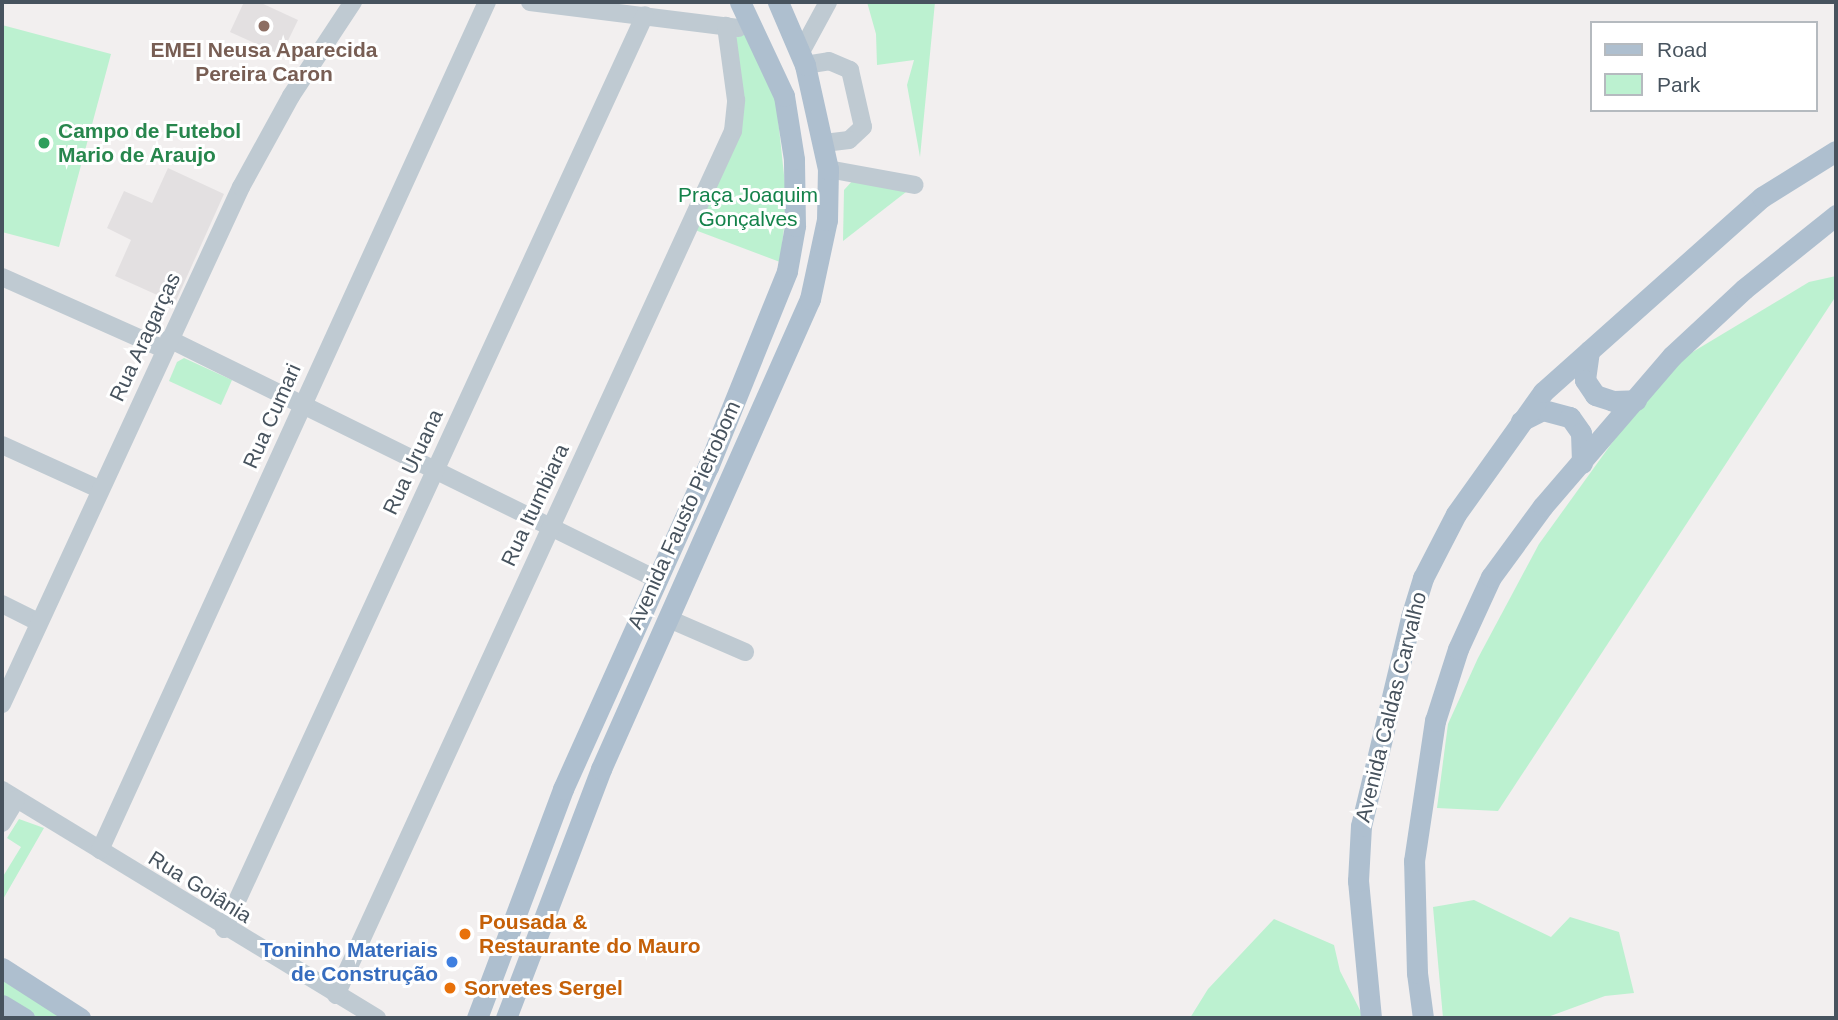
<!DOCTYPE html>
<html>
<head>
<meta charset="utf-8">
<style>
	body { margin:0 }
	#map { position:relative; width:1838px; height:1020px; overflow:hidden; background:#f2efef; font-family:Arial,sans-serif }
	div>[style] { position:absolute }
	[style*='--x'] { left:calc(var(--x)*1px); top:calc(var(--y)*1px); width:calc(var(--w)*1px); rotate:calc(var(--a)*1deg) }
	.education>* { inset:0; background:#e3e0e1 }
	.green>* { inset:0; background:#bcf1d0 }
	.minor>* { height:18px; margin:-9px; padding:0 9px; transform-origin:9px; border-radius:9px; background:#bfcad2 }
	.major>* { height:21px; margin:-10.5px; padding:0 10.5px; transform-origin:10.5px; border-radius:10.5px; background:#aebfcf }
	.dots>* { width:19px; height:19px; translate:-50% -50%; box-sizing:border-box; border:4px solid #fff; border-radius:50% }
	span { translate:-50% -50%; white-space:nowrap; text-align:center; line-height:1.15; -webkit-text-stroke:6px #fff; paint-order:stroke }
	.education-label { font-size:21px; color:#785e54; font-weight:700 }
	.leisure-label { font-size:21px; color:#27864d; font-weight:700 }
	.left { translate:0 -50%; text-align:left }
	.park-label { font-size:21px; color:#14824a }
	.street-label { font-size:21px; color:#47535e }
	.food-label { font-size:21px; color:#c56008; font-weight:700 }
	.shop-label { font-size:21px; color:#366cbe; font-weight:700 }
	.right { translate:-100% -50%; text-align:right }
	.frame { position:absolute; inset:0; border:4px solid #47535e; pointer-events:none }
	.legend { position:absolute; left:1590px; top:21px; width:228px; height:91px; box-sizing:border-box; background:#fff; border:2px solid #b5babf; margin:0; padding:9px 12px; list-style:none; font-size:21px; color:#47535e }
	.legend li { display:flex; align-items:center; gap:14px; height:35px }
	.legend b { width:35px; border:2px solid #b5babf }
</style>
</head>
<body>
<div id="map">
	<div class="education">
		<div style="clip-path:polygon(244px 2px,259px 2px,298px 20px,281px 55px,230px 32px)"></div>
		<div style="clip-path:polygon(168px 168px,224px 194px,175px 303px,115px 276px,131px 240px,107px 228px,124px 191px,152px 203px)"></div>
	</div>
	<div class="green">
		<div style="clip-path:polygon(867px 2px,935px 2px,920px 157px,907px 85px,914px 60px,877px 65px,876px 34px)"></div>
		<div style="clip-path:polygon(2px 25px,111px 54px,59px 247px,2px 232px)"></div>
		<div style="clip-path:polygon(732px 32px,753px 35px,776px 100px,787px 203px,780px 262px,695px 230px,740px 132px)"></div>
		<div style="clip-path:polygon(854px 179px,915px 185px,843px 241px,844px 190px)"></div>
		<div style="clip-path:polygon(1836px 276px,1836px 296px,1498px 811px,1437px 808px,1448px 724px,1478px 658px,1539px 544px,1666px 368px,1809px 282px)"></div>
		<div style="clip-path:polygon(184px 358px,232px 380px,221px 405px,169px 381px,177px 362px)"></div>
		<div style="clip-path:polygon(19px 819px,44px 828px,2px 901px,2px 878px,21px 847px,7px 838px)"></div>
		<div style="clip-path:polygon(1474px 900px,1551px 937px,1570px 917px,1619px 932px,1634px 993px,1605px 996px,1545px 1018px,1443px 1018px,1433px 907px)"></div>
		<div style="clip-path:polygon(1274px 919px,1334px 945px,1340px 971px,1364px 1018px,1190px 1018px,1208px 989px)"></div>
		<div style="clip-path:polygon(2px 968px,80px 1018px,24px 1018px,2px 1005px)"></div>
	</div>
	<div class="minor">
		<div style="--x:530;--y:2;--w:210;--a:7.1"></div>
		<div style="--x:801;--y:52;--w:57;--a:-61.6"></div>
		<div style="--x:805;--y:65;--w:24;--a:-9"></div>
		<div style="--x:829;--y:61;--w:23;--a:23"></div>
		<div style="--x:850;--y:70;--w:58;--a:77.2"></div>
		<div style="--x:863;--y:127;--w:19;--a:137"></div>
		<div style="--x:849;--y:140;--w:25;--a:173"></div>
		<div style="--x:828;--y:169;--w:88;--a:10.4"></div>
		<div style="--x:2;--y:277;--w:177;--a:24"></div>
		<div style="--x:169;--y:339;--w:543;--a:26.23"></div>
		<div style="--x:2;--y:445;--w:107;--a:24.4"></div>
		<div style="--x:2;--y:604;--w:40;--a:26.6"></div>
		<div style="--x:669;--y:619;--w:83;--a:23.5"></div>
		<div style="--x:2;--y:704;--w:570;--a:-65.19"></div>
		<div style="--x:241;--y:187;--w:104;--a:-61.2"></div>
		<div style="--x:291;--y:96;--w:113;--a:-56.6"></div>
		<div style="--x:2;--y:790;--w:439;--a:31.3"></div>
		<div style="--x:2;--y:823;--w:27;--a:-59"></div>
		<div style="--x:100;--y:850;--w:932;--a:-65.47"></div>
		<div style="--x:224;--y:929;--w:1006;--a:-65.27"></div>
		<div style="--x:336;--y:995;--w:951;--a:-65.32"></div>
		<div style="--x:733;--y:131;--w:31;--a:-84"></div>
		<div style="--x:736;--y:100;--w:75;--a:-97.7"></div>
	</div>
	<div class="major">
		<div style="--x:1589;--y:351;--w:29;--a:98"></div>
		<div style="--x:1585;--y:380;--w:18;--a:56"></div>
		<div style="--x:1595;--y:395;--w:19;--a:18"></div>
		<div style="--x:1613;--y:401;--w:23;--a:-2"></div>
		<div style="--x:1521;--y:421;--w:25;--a:-27"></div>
		<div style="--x:1543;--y:410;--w:28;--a:15"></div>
		<div style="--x:1570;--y:417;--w:19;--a:55"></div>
		<div style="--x:1581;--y:433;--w:30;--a:88"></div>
		<div style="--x:2;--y:968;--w:93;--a:32.7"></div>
		<div style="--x:2;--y:1005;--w:26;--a:31"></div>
		<div style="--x:477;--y:1018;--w:245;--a:-69.4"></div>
		<div style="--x:563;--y:789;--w:353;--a:-65.8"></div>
		<div style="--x:708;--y:467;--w:211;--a:-68"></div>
		<div style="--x:787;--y:271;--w:46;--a:-79.9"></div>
		<div style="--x:795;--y:226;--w:67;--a:-90.9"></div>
		<div style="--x:794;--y:159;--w:64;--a:-99"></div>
		<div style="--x:784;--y:96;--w:104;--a:-115.1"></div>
		<div style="--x:506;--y:1018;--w:267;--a:-69.1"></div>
		<div style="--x:601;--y:769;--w:514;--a:-66.03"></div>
		<div style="--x:810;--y:299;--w:81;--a:-77.9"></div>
		<div style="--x:827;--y:220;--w:51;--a:-88.9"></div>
		<div style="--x:828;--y:169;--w:107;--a:-102.5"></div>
		<div style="--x:805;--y:65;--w:69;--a:-113.2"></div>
		<div style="--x:1371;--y:1018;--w:138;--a:-95.4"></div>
		<div style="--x:1358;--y:881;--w:55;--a:-86.9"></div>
		<div style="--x:1361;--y:826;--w:215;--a:-76.5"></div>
		<div style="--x:1411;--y:617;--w:41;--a:-72.9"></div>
		<div style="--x:1423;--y:578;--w:72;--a:-62.7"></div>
		<div style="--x:1456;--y:514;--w:150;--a:-54.5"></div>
		<div style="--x:1543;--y:392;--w:293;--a:-41.7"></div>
		<div style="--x:1762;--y:197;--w:87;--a:-31.9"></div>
		<div style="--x:1423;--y:1018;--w:45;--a:-97.6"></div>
		<div style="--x:1417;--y:973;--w:112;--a:-91.5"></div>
		<div style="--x:1414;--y:861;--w:142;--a:-81.5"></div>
		<div style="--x:1435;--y:721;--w:76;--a:-72.3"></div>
		<div style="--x:1458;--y:649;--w:79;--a:-65.4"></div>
		<div style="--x:1491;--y:577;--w:88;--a:-53.8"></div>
		<div style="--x:1543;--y:506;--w:198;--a:-49.3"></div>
		<div style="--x:1672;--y:356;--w:98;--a:-42.9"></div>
		<div style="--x:1744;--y:289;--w:118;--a:-38.8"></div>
	</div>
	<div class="dots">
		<div style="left:264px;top:26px;background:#8d6e63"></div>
		<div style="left:44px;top:143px;background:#2e9e5b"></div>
		<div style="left:465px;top:934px;background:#e8710a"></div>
		<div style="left:452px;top:962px;background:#3f7fe0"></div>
		<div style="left:450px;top:988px;background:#e8710a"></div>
	</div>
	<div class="education-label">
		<span style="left:264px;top:62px">EMEI Neusa Aparecida<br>Pereira Caron</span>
	</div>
	<div class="leisure-label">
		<span class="left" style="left:58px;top:143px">Campo de Futebol<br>Mario de Araujo</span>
	</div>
	<div class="park-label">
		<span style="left:748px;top:207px">Praça Joaquim<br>Gonçalves</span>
	</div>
	<div class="street-label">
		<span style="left:145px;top:337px;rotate:-65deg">Rua Aragarças</span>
		<span style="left:272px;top:416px;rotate:-66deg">Rua Cumari</span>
		<span style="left:413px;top:462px;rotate:-65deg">Rua Uruana</span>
		<span style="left:535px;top:505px;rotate:-65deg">Rua Itumbiara</span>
		<span style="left:684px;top:515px;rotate:-66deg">Avenida Fausto Pietrobom</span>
		<span style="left:1391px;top:707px;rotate:-76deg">Avenida Caldas Carvalho</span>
		<span style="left:200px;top:887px;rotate:32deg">Rua Goiânia</span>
	</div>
	<div class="food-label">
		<span class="left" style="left:479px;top:934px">Pousada &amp;<br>Restaurante do Mauro</span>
		<span class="left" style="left:464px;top:988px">Sorvetes Sergel</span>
	</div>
	<div class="shop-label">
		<span class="right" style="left:438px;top:962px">Toninho Materiais<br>de Construção</span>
	</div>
	<div class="frame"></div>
	<ul class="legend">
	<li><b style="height:9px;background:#aebfcf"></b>Road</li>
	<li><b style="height:19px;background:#bcf1d0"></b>Park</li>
	</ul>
</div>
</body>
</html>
